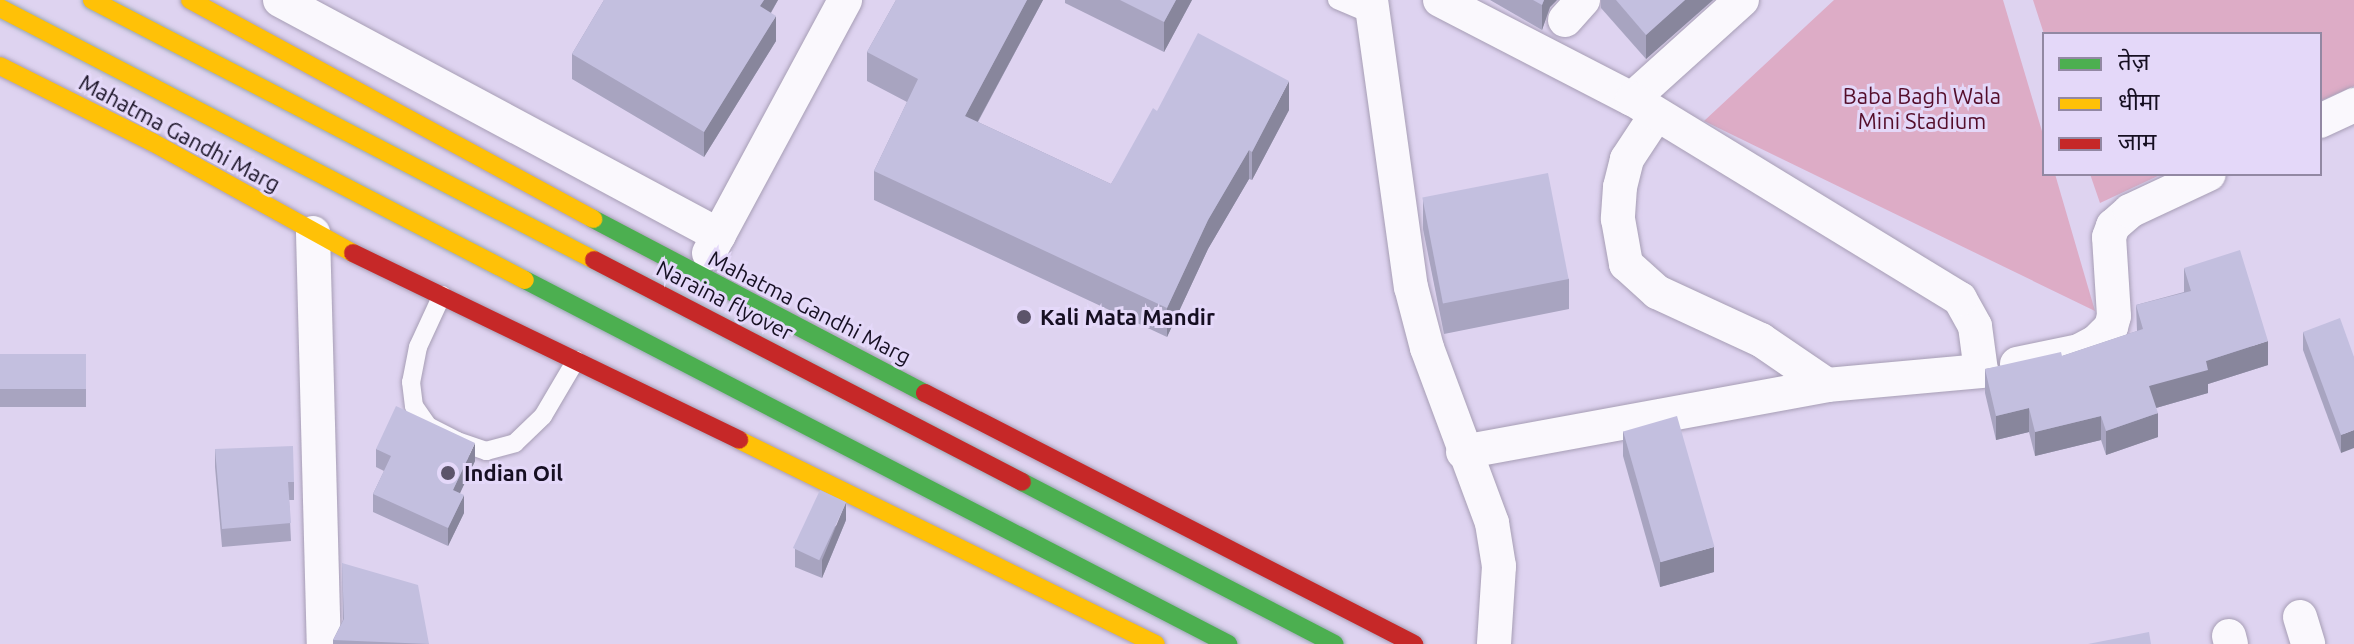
<!DOCTYPE html>
<html>
<head>
<meta charset="utf-8">
<style>
	body { margin:0 }
	#map { position:relative; width:2354px; height:644px; overflow:hidden; background:#ded3f0; font-family:Ubuntu,"Noto Sans Devanagari",sans-serif }
	div>[style] { position:absolute }
	[style*='--x'] { left:calc(var(--x)*1px); top:calc(var(--y)*1px); width:calc(var(--w)*1px); rotate:calc(var(--a)*1deg) }
	.green>* { inset:0; background:#ddacc6 }
	.roads { filter:drop-shadow(0 0 2px #a79eb5) drop-shadow(0 0 2px #a79eb5) }
	.lane>* { height:18px; margin:-9px; padding:0 9px; transform-origin:9px; border-radius:9px; background:#faf8fd }
	.street>* { height:34px; margin:-17px; padding:0 17px; transform-origin:17px; border-radius:17px; background:#faf8fd }
	.fast>* { height:18px; margin:-9px; padding:0 9px; transform-origin:9px; border-radius:9px; background:#4caf50 }
	.slow>* { height:18px; margin:-9px; padding:0 9px; transform-origin:9px; border-radius:9px; background:#ffc107 }
	.jam>* { height:18px; margin:-9px; padding:0 9px; transform-origin:9px; border-radius:9px; background:#c62828 }
	.bridges { filter:drop-shadow(0 0 2px #9aa6b2) drop-shadow(0 0 2px #9aa6b2) }
	.fast-bridge>* { height:18px; margin:-9px; padding:0 9px; transform-origin:9px; border-radius:9px; background:#4caf50 }
	.slow-bridge>* { height:18px; margin:-9px; padding:0 9px; transform-origin:9px; border-radius:9px; background:#ffc107 }
	.jam-bridge>* { height:18px; margin:-9px; padding:0 9px; transform-origin:9px; border-radius:9px; background:#c62828 }
	.wall>* { inset:0; background:#a8a4c0; transform-origin:0 0 }
	.shaded-wall>* { inset:0; background:#88869c }
	.building>* { inset:0; background:#c3bfdf; transform-origin:0 0 }
	.dots>* { width:22px; height:22px; translate:-50% -50%; box-sizing:border-box; border:4px solid #e4d8f9; border-radius:50% }
	span { translate:-50% -50%; white-space:nowrap; text-align:center; line-height:1.15; -webkit-text-stroke:6px #e4d8f9; paint-order:stroke }
	.park-label { font-size:22px; color:#540d2a }
	.street-label { font-size:22px; color:#160f22 }
	.poi-label { font-size:22px; color:#160f22; font-weight:700 }
	.left { translate:0 -50%; text-align:left }
	.legend { position:absolute; left:2042px; top:32px; width:280px; height:144px; box-sizing:border-box; background:#e4d8f9; border:2px solid #9288a3; margin:0; padding:10px 14px; list-style:none; font-size:24px; color:#160f22 }
	.legend li { display:flex; align-items:center; gap:16px; height:40px }
	.legend b { width:40px; border:2px solid #9288a3 }
</style>
</head>
<body>
<div id="map">
	<div class="green">
		<div style="clip-path:polygon(1834px 0,2003px 0,2044px 138px,2044px 174px,2055px 174px,2095px 311px,1704px 121px)"></div>
		<div style="clip-path:polygon(2033px 0,2354px 0,2354px 86px,2320px 101px,2320px 34px,2044px 34px)"></div>
		<div style="clip-path:polygon(2090px 174px,2162px 174px,2100px 203px)"></div>
	</div>
	<div class="roads">
		<div class="lane">
			<div style="--x:1337;--y:0;--w:39;--a:23"></div>
			<div style="--x:442;--y:295;--w:57;--a:114.8"></div>
			<div style="--x:418;--y:347;--w:36;--a:101"></div>
			<div style="--x:411;--y:382;--w:24;--a:83"></div>
			<div style="--x:414;--y:406;--w:24;--a:55"></div>
			<div style="--x:428;--y:426;--w:33;--a:27"></div>
			<div style="--x:457;--y:441;--w:31;--a:19"></div>
			<div style="--x:486;--y:451;--w:30;--a:-15"></div>
			<div style="--x:515;--y:443;--w:39;--a:-44"></div>
			<div style="--x:543;--y:416;--w:65;--a:-59.5"></div>
		</div>
		<div class="street">
			<div style="--x:280;--y:0;--w:498;--a:28.2"></div>
			<div style="--x:1371;--y:0;--w:290;--a:82.1"></div>
			<div style="--x:1411;--y:287;--w:63;--a:75.3"></div>
			<div style="--x:1427;--y:348;--w:187;--a:69.6"></div>
			<div style="--x:1492;--y:523;--w:44;--a:80.8"></div>
			<div style="--x:1499;--y:566;--w:78;--a:93.7"></div>
			<div style="--x:1440;--y:0;--w:216;--a:27.3"></div>
			<div style="--x:1632;--y:99;--w:148;--a:-42"></div>
			<div style="--x:1565;--y:20;--w:27;--a:-48"></div>
			<div style="--x:1656;--y:115;--w:53;--a:123.4"></div>
			<div style="--x:1627;--y:159;--w:29;--a:104"></div>
			<div style="--x:1620;--y:187;--w:32;--a:94"></div>
			<div style="--x:1618;--y:219;--w:46;--a:79.9"></div>
			<div style="--x:1626;--y:264;--w:42;--a:42.1"></div>
			<div style="--x:1657;--y:292;--w:115;--a:24.8"></div>
			<div style="--x:1761;--y:340;--w:80;--a:34.3"></div>
			<div style="--x:2320;--y:121;--w:38;--a:-25"></div>
			<div style="--x:313;--y:233;--w:411;--a:88.5"></div>
			<div style="--x:709;--y:253;--w:287;--a:-61.7"></div>
			<div style="--x:2017;--y:364;--w:63;--a:-11.8"></div>
			<div style="--x:2079;--y:351;--w:19;--a:-28"></div>
			<div style="--x:2096;--y:342;--w:21;--a:-45"></div>
			<div style="--x:2111;--y:327;--w:11;--a:-75"></div>
			<div style="--x:2114;--y:316;--w:79;--a:-93.6"></div>
			<div style="--x:2109;--y:237;--w:12;--a:-70"></div>
			<div style="--x:2113;--y:226;--w:23;--a:-41"></div>
			<div style="--x:2130;--y:211;--w:87;--a:-25.1"></div>
			<div style="--x:1463;--y:452;--w:370;--a:-10.4"></div>
			<div style="--x:1827;--y:385;--w:155;--a:-5.2"></div>
			<div style="--x:1981;--y:371;--w:45;--a:-97.6"></div>
			<div style="--x:1975;--y:326;--w:31;--a:-119"></div>
			<div style="--x:1960;--y:299;--w:384;--a:-148.6"></div>
			<div style="--x:2300;--y:617;--w:28;--a:73"></div>
			<div style="--x:2229;--y:636;--w:8;--a:76"></div>
		</div>
		<div class="fast">
			<div style="--x:593;--y:219;--w:375;--a:27.7"></div>
		</div>
		<div class="slow">
			<div style="--x:190;--y:0;--w:459;--a:28.5"></div>
			<div style="--x:0;--y:66;--w:170;--a:26.6"></div>
			<div style="--x:152;--y:142;--w:230;--a:28.9"></div>
			<div style="--x:739;--y:440;--w:464;--a:26.1"></div>
		</div>
		<div class="jam">
			<div style="--x:353;--y:253;--w:429;--a:25.8"></div>
			<div style="--x:925;--y:393;--w:550;--a:27.17"></div>
		</div>
	</div>
	<div class="bridges">
		<div class="fast-bridge">
			<div style="--x:525;--y:280;--w:792;--a:27.37"></div>
			<div style="--x:1022;--y:482;--w:352;--a:27.4"></div>
		</div>
		<div class="slow-bridge">
			<div style="--x:92;--y:0;--w:565;--a:27.38"></div>
			<div style="--x:0;--y:8;--w:591;--a:27.39"></div>
		</div>
		<div class="jam-bridge">
			<div style="--x:594;--y:260;--w:482;--a:27.4"></div>
		</div>
	</div>
	<div class="wall">
		<div style="clip-path:polygon(604px 0,778px 0,771px 13px,776px 41px,704px 157px,572px 79px,572px 54px)"></div>
		<div style="clip-path:polygon(896px 0,1043px 0,978px 122px,1111px 184px,1157px 111px,1289px 110px,1252px 180px,1249px 179px,1208px 249px,1167px 337px,874px 200px,874px 171px,907px 102px,867px 81px,867px 52px)"></div>
		<div style="clip-path:polygon(1065px 0,1192px 0,1164px 52px,1065px 3px)"></div>
		<div style="clip-path:polygon(1490px 0,1557px 0,1550px 7px,1542px 30px)"></div>
		<div style="clip-path:polygon(1601px 0,1713px 0,1646px 59px,1601px 8px)"></div>
		<div style="clip-path:polygon(1423px 199px,1569px 279px,1569px 309px,1444px 334px,1423px 229px)"></div>
		<div style="clip-path:polygon(2184px 268px,2268px 365px,2208px 384px,2208px 393px,2156px 408px,2158px 437px,2106px 455px,2101px 440px,2035px 456px,2029px 432px,1996px 440px,1985px 393px,1985px 369px,2062px 356px,2137px 331px,2136px 305px,2184px 292px)"></div>
		<div style="clip-path:polygon(2303px 332px,2354px 357px,2341px 453px,2303px 350px)"></div>
		<div style="left:86px;top:354px;width:53px;height:86px;rotate:90deg"></div>
		<div style="clip-path:polygon(1623px 431px,1714px 572px,1660px 587px,1623px 456px)"></div>
		<div style="clip-path:polygon(215px 449px,294px 482px,294px 500px,289px 500px,291px 541px,222px 547px,215px 467px)"></div>
		<div style="clip-path:polygon(376px 449px,475px 461px,460px 493px,464px 513px,448px 546px,373px 512px,373px 494px,384px 471px,376px 467px)"></div>
		<div style="clip-path:polygon(846px 520px,822px 578px,795px 567px,795px 549px)"></div>
		<div style="clip-path:polygon(342px 563px,429px 644px,333px 644px,333px 640px,343px 620px)"></div>
	</div>
	<div class="shaded-wall">
		<div style="clip-path:polygon(764px 0,778px 0,760px 31px,760px 6px)"></div>
		<div style="clip-path:polygon(1027px 0,1043px 0,965px 145px,965px 116px)"></div>
		<div style="clip-path:polygon(1176px 0,1192px 0,1164px 52px,1164px 22px)"></div>
		<div style="clip-path:polygon(1544px 0,1557px 0,1550px 7px,1542px 30px,1542px 5px)"></div>
		<div style="clip-path:polygon(1685px 0,1713px 0,1646px 59px,1646px 35px)"></div>
		<div style="clip-path:polygon(776px 16px,776px 41px,704px 157px,704px 132px)"></div>
		<div style="clip-path:polygon(1289px 81px,1289px 110px,1252px 180px,1252px 152px)"></div>
		<div style="clip-path:polygon(1249px 150px,1249px 179px,1208px 249px,1167px 337px,1167px 308px,1208px 220px)"></div>
		<div style="clip-path:polygon(2268px 341px,2268px 365px,2208px 384px,2208px 393px,2149px 410px,2149px 386px,2206px 361px)"></div>
		<div style="clip-path:polygon(2029px 408px,2029px 432px,1996px 440px,1996px 416px)"></div>
		<div style="clip-path:polygon(2158px 413px,2158px 437px,2106px 455px,2106px 431px)"></div>
		<div style="clip-path:polygon(2101px 416px,2101px 440px,2035px 456px,2035px 432px)"></div>
		<div style="clip-path:polygon(2354px 430px,2354px 448px,2341px 453px,2341px 435px)"></div>
		<div style="clip-path:polygon(475px 443px,475px 461px,453px 508px,453px 490px)"></div>
		<div style="clip-path:polygon(464px 495px,464px 513px,448px 546px,448px 528px)"></div>
		<div style="clip-path:polygon(846px 502px,846px 520px,822px 578px,822px 560px)"></div>
		<div style="clip-path:polygon(1714px 547px,1714px 572px,1660px 587px,1660px 562px)"></div>
	</div>
	<div class="building">
		<div style="clip-path:polygon(604px 0,764px 0,760px 6px,776px 16px,704px 132px,572px 54px)"></div>
		<div style="clip-path:polygon(896px 0,1027px 0,965px 116px,1111px 184px,1153px 108px,1157px 111px,1198px 33px,1289px 81px,1252px 152px,1249px 150px,1208px 220px,1167px 308px,874px 171px,918px 79px,867px 52px)"></div>
		<div style="clip-path:polygon(1120px 0,1176px 0,1164px 22px)"></div>
		<div style="clip-path:polygon(1533px 0,1544px 0,1542px 5px)"></div>
		<div style="clip-path:polygon(1616px 0,1685px 0,1646px 35px)"></div>
		<div style="left:1548px;top:173px;width:108px;height:128px;rotate:79deg"></div>
		<div style="clip-path:polygon(2240px 250px,2268px 341px,2206px 361px,2208px 370px,2149px 386px,2158px 413px,2106px 431px,2101px 416px,2035px 432px,2029px 408px,1996px 416px,1985px 369px,2061px 352px,2062px 356px,2143px 329px,2136px 305px,2191px 291px,2184px 268px)"></div>
		<div style="clip-path:polygon(2340px 318px,2354px 357px,2354px 430px,2341px 435px,2303px 332px)"></div>
		<div style="left:86px;top:354px;width:35px;height:86px;rotate:90deg"></div>
		<div style="clip-path:polygon(396px 406px,475px 443px,453px 490px,464px 495px,448px 528px,373px 494px,391px 456px,376px 449px)"></div>
		<div style="left:1677px;top:416px;width:136px;height:56px;rotate:74deg"></div>
		<div style="clip-path:polygon(293px 446px,294px 482px,288px 482px,291px 523px,222px 529px,215px 449px)"></div>
		<div style="left:820px;top:490px;width:29px;height:64px;rotate:25deg"></div>
		<div style="clip-path:polygon(342px 563px,418px 585px,429px 644px,333px 640px,344px 619px)"></div>
		<div style="clip-path:polygon(2149px 632px,2151px 644px,2088px 644px)"></div>
	</div>
	<div class="dots">
		<div style="left:1024px;top:317px;background:#5c546a"></div>
		<div style="left:448px;top:473px;background:#5c546a"></div>
	</div>
	<div class="park-label">
		<span style="left:1922px;top:108px">Baba Bagh Wala<br>Mini Stadium</span>
	</div>
	<div class="street-label">
		<span style="left:180px;top:133px;rotate:28deg">Mahatma Gandhi Marg</span>
		<span style="left:725px;top:300px;rotate:27deg">Naraina flyover</span>
		<span style="left:810px;top:307px;rotate:27deg">Mahatma Gandhi Marg</span>
	</div>
	<div class="poi-label">
		<span class="left" style="left:1040px;top:317px">Kali Mata Mandir</span>
		<span class="left" style="left:464px;top:473px">Indian Oil</span>
	</div>
	<ul class="legend">
	<li><b style="height:10px;background:#4caf50"></b>तेज़</li>
	<li><b style="height:10px;background:#ffc107"></b>धीमा</li>
	<li><b style="height:10px;background:#c62828"></b>जाम</li>
	</ul>
</div>
</body>
</html>
